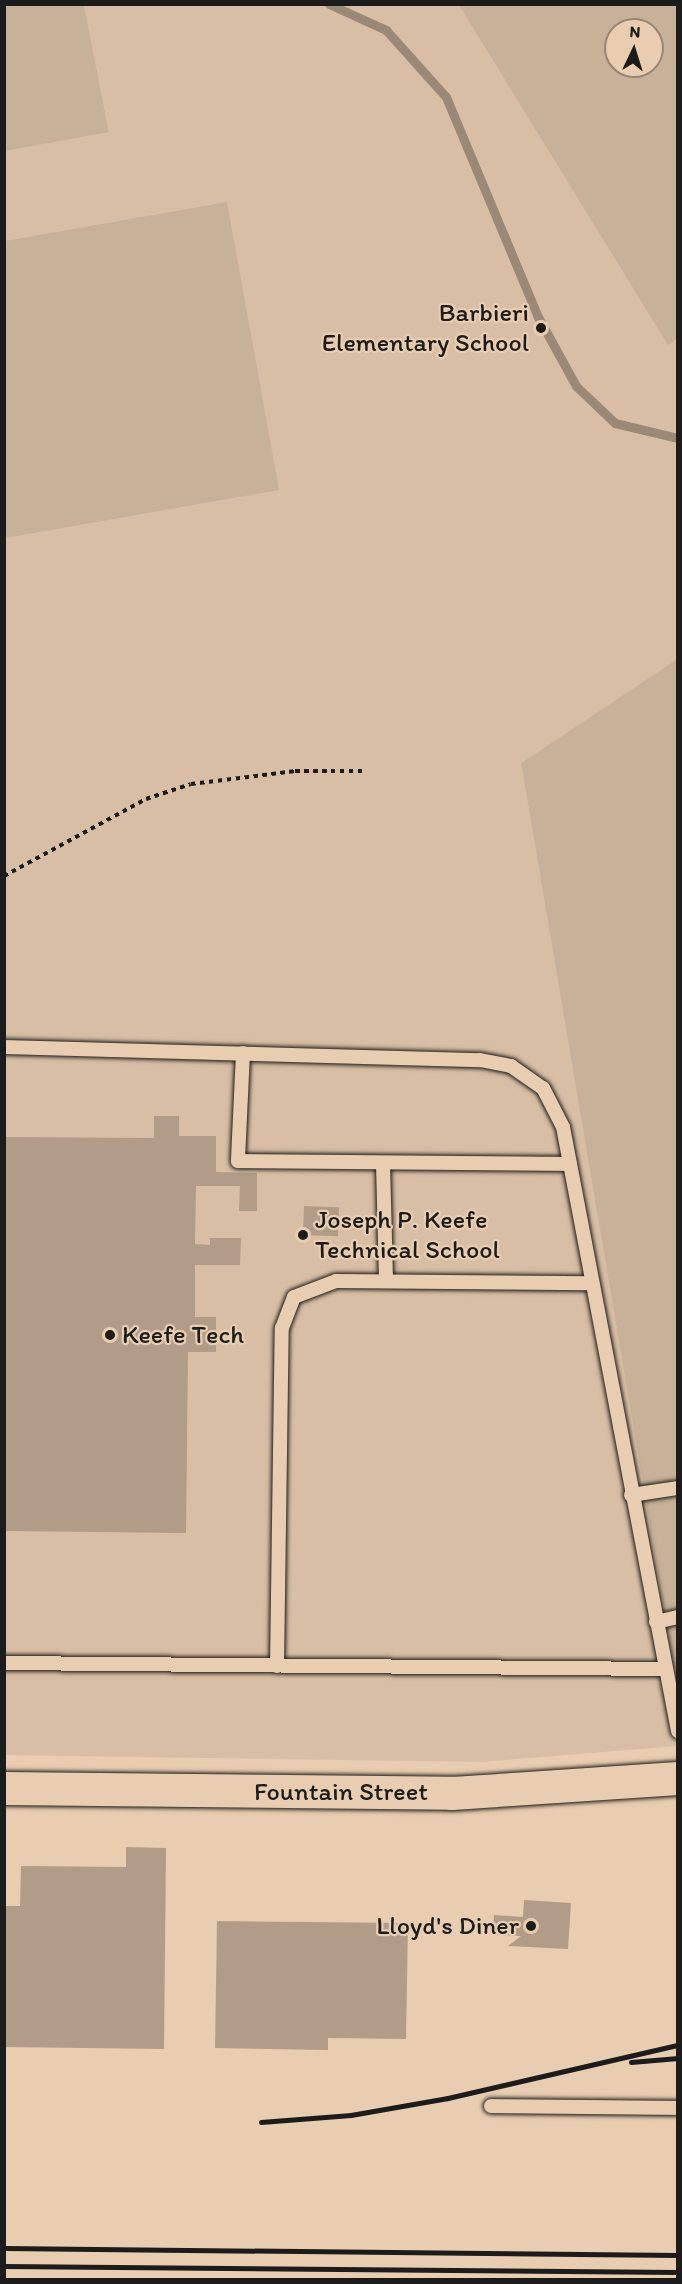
<!DOCTYPE html>
<html>
<head>
<meta charset="utf-8">
<style>
	body { margin:0 }
	#map { position:relative; width:682px; height:2284px; overflow:hidden; background:#e9cdb0; font-family:Itim,sans-serif }
	div>[style] { position:absolute }
	[style*='--x'] { left:calc(var(--x)*1px); top:calc(var(--y)*1px); width:calc(var(--w)*1px); rotate:calc(var(--a)*1deg) }
	.built>* { inset:0; background:#d8bea4 }
	.green>* { inset:0; background:#c7b198 }
	.stream>* { height:9px; margin:-4.5px; padding:0 4.5px; transform-origin:4.5px; border-radius:4.5px; background:#9b8978 }
	.building>* { inset:0; background:#b09c87; transform-origin:0 0 }
	.path>* { height:4px; margin-top:-2px; transform-origin:0; background:repeating-linear-gradient(90deg,#1c1c1c 0 4.5px,transparent 0 9px) }
	.roads { filter:drop-shadow(0 0 2px #1c1c1c) drop-shadow(0 0 2px #1c1c1c) }
	.lane>* { height:14px; margin:-7px; padding:0 7px; transform-origin:7px; border-radius:7px; background:#e9cdb0 }
	.secondary>* { height:33px; margin:-16.5px; padding:0 16.5px; transform-origin:16.5px; border-radius:16.5px; background:#e9cdb0 }
	.rail>* { height:4.5px; margin:-2.25px; padding:0 2.25px; transform-origin:2.25px; border-radius:2.25px; background:#1c1c1c }
	.dots>* { width:16px; height:16px; translate:-50% -50%; box-sizing:border-box; border:3px solid #e9cdb0; border-radius:50% }
	span { translate:-50% -50%; white-space:nowrap; text-align:center; line-height:1.15; -webkit-text-stroke:4.5px #e9cdb0; paint-order:stroke }
	.poi-label { font-size:26px; color:#1c1c1c }
	.right { translate:-100% -50%; text-align:right }
	.left { translate:0 -50%; text-align:left }
	.street-label { font-size:26px; color:#1c1c1c }
	.frame { position:absolute; inset:0; border:6px solid #1c1c1c; pointer-events:none }
	.north { position:absolute; left:604px; top:18px; width:60px; height:60px; box-sizing:border-box; background:#e9cdb0; border:2px solid #978675; border-radius:50%; rotate:4deg; font-size:16px; font-weight:700; line-height:24px; text-align:center; color:#1c1c1c }
	.north::after { content:''; display:block; margin:auto; width:21px; height:27px; background:#1c1c1c; clip-path:polygon(50% 0,100% 100%,50% 72%,0 100%) }
</style>
</head>
<body>
<div id="map">
	<div class="built">
		<div style="clip-path:polygon(evenodd,84px 5px,677px 5px,677px 659px,521px 763px,677px 1685px,677px 1746px,482px 1762px,5px 1755px,5px 151px,109px 131px,84px 5px,616px 30px,652px 30px,652px 66px,616px 66px,616px 30px)"></div>
	</div>
	<div class="green">
		<div style="clip-path:polygon(5px 4px,84px 5px,109px 132px,5px 151px)"></div>
		<div style="clip-path:polygon(evenodd,459px 5px,677px 5px,677px 339px,668px 345px,459px 5px,616px 30px,652px 30px,652px 66px,616px 66px,616px 30px)"></div>
		<div style="clip-path:polygon(227px 202px,279px 490px,5px 538px,5px 241px)"></div>
		<div style="clip-path:polygon(677px 659px,677px 1685px,521px 763px)"></div>
	</div>
	<div class="stream">
		<div style="--x:329;--y:4;--w:63;--a:24.5"></div>
		<div style="--x:386;--y:30;--w:90;--a:48.2"></div>
		<div style="--x:446;--y:97;--w:236;--a:67.3"></div>
		<div style="--x:537;--y:315;--w:81;--a:61.2"></div>
		<div style="--x:576;--y:386;--w:54;--a:43.5"></div>
		<div style="--x:615;--y:423;--w:65;--a:13.4"></div>
	</div>
	<div class="building">
		<div style="clip-path:polygon(154px 1116px,179px 1116px,179px 1136px,216px 1136px,216px 1172px,257px 1173px,257px 1211px,239px 1211px,240px 1186px,196px 1186px,195px 1244px,210px 1245px,210px 1238px,241px 1238px,240px 1265px,195px 1265px,195px 1317px,216px 1317px,216px 1352px,188px 1352px,186px 1533px,4px 1531px,4px 1137px,154px 1138px)"></div>
		<div style="left:304px;top:1206px;width:35px;height:29px;rotate:2deg"></div>
		<div style="clip-path:polygon(126px 1847px,166px 1848px,164px 2049px,4px 2047px,4px 1906px,20px 1906px,21px 1866px,126px 1867px)"></div>
		<div style="clip-path:polygon(524px 1900px,571px 1903px,568px 1949px,508px 1946px,521px 1936px,493px 1935px,494px 1915px,523px 1917px)"></div>
		<div style="clip-path:polygon(217px 1921px,408px 1923px,406px 2039px,328px 2038px,328px 2050px,215px 2048px)"></div>
	</div>
	<div class="path">
		<div style="--x:4;--y:876;--w:162;--a:-28.5"></div>
		<div style="--x:146;--y:799;--w:47;--a:-18.4"></div>
		<div style="--x:191;--y:784;--w:105;--a:-7.1"></div>
		<div style="--x:295;--y:771;--w:72;--a:0"></div>
	</div>
	<div class="roads">
		<div class="lane">
			<div style="--x:4;--y:1047;--w:476;--a:1.6"></div>
			<div style="--x:480;--y:1060;--w:32;--a:11"></div>
			<div style="--x:511;--y:1066;--w:39;--a:35"></div>
			<div style="--x:543;--y:1088;--w:44;--a:62.9"></div>
			<div style="--x:563;--y:1127;--w:615;--a:79.22"></div>
			<div style="--x:243;--y:1053;--w:108;--a:92.7"></div>
			<div style="--x:238;--y:1161;--w:332;--a:0.5"></div>
			<div style="--x:383;--y:1164;--w:116;--a:88.5"></div>
			<div style="--x:631;--y:1495;--w:48;--a:-8.5"></div>
			<div style="--x:656;--y:1622;--w:23;--a:-13"></div>
			<div style="--x:4;--y:1663;--w:661;--a:0.52"></div>
			<div style="--x:277;--y:1666;--w:338;--a:-89.2"></div>
			<div style="--x:282;--y:1328;--w:33;--a:-69"></div>
			<div style="--x:294;--y:1297;--w:45;--a:-20.9"></div>
			<div style="--x:336;--y:1281;--w:254;--a:0.5"></div>
			<div style="--x:491;--y:2106;--w:187;--a:0.6"></div>
		</div>
		<div class="secondary">
			<div style="--x:4;--y:1788;--w:448;--a:0.6"></div>
			<div style="--x:452;--y:1793;--w:226;--a:-3.8"></div>
		</div>
	</div>
	<div class="rail">
		<div style="--x:631;--y:2062;--w:47;--a:-4.9"></div>
		<div style="--x:261;--y:2122;--w:90;--a:-4.4"></div>
		<div style="--x:351;--y:2115;--w:98;--a:-9.9"></div>
		<div style="--x:448;--y:2098;--w:236;--a:-13"></div>
		<div style="--x:4;--y:2248;--w:674;--a:0.6"></div>
		<div style="--x:4;--y:2266;--w:674;--a:0.51"></div>
	</div>
	<div class="dots">
		<div style="left:541px;top:328px;background:#1c1c1c"></div>
		<div style="left:303px;top:1235px;background:#1c1c1c"></div>
		<div style="left:110px;top:1335px;background:#1c1c1c"></div>
		<div style="left:531px;top:1926px;background:#1c1c1c"></div>
	</div>
	<div class="poi-label">
		<span class="right" style="left:529px;top:328px">Barbieri<br>Elementary School</span>
		<span class="left" style="left:315px;top:1235px">Joseph P. Keefe<br>Technical School</span>
		<span class="left" style="left:122px;top:1335px">Keefe Tech</span>
		<span class="right" style="left:519px;top:1926px">Lloyd's Diner</span>
	</div>
	<div class="street-label">
		<span style="left:341px;top:1792px">Fountain Street</span>
	</div>
	<div class="frame"></div>
	<div class="north">N</div>
</div>
</body>
</html>
